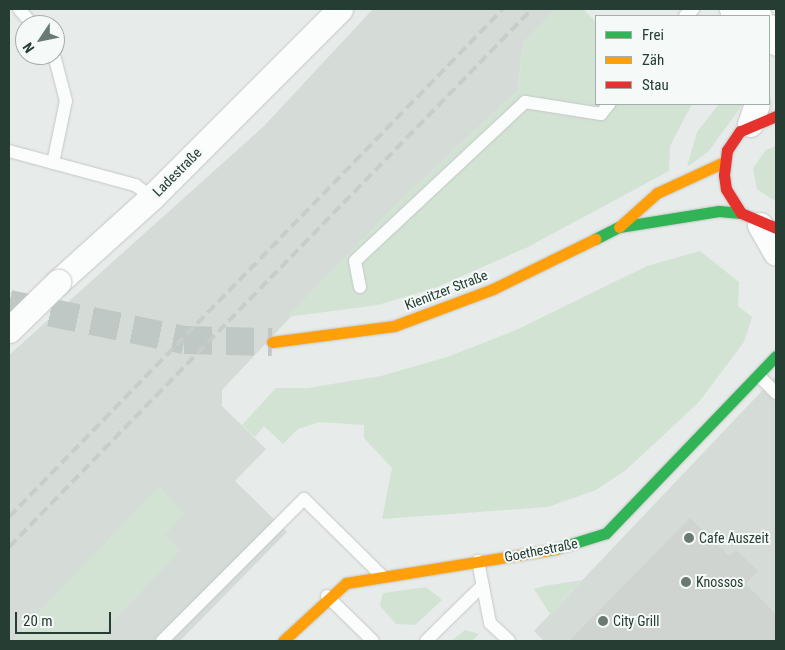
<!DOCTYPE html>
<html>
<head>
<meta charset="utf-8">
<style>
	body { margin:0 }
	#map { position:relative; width:785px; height:650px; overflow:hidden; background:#e7ebe9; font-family:"Roboto Condensed",sans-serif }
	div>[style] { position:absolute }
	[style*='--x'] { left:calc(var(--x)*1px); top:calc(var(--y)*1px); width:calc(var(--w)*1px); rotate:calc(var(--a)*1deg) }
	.built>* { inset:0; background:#d5dcd8 }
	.green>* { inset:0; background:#d2e3d4 }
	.building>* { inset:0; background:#cfd4d1 }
	.secondary-tunnel>* { height:28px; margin-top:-14px; transform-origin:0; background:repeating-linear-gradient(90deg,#c0c8c5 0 28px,transparent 0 42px) }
	.roads { filter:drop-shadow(0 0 1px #c4c8c6) drop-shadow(0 0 1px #c4c8c6) }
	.lane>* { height:12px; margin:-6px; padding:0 6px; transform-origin:6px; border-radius:6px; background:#fbfcfc }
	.street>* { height:25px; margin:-12.5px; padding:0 12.5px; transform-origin:12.5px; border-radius:12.5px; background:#fbfcfc }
	.fast>* { height:11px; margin:-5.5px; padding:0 5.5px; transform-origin:5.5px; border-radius:5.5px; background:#30b455 }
	.slow>* { height:11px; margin:-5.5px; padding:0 5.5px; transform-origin:5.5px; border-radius:5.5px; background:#ff9f0a }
	.jam>* { height:11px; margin:-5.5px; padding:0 5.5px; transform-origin:5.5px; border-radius:5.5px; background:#e5322d }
	.rail>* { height:4px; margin-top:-2px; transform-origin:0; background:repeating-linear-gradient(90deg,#c8ccca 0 10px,transparent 0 15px) }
	.bridges { filter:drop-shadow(0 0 1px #c4c8c6) drop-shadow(0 0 1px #c4c8c6) }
	.street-bridge>* { height:25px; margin:-12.5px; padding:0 12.5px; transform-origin:12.5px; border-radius:12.5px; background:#fbfcfc }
	.dots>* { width:14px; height:14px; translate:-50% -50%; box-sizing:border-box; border:2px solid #f5f9f7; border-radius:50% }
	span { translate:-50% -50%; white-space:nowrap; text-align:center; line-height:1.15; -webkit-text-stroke:4px #f5f9f7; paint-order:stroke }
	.street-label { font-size:14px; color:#253d33 }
	.poi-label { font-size:14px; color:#253d33 }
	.left { translate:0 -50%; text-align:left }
	.frame { position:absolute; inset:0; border:10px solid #253d33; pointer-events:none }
	.legend { position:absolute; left:595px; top:15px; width:175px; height:90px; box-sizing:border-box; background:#f5f9f7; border:1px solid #a2aea9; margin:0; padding:6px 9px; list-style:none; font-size:15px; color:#253d33 }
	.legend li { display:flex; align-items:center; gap:10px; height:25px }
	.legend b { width:25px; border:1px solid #a2aea9 }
	.north { position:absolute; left:15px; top:15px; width:50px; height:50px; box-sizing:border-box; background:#f5f9f7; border:1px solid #a2aea9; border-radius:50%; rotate:236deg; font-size:14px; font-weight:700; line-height:20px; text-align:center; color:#253d33 }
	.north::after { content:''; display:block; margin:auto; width:18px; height:22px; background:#697a73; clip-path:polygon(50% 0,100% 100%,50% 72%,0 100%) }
	.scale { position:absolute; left:15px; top:612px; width:96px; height:22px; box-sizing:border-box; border:2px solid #253d33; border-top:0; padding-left:6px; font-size:15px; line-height:18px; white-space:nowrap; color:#253d33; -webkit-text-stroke:4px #f5f9f7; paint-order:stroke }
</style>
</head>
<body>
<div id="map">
	<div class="built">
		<div style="clip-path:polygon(373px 9px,556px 9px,523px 43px,518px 90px,394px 207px,222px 390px,222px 406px,266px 449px,235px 481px,287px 532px,180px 641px,9px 641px,9px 355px,264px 126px)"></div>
		<div style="clip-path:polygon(776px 376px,776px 641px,544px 641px,534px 631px)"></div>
	</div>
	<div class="green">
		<div style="clip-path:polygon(556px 9px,583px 9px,596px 22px,596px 104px,692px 104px,670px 146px,669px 171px,528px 247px,435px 288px,378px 305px,287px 317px,394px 207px,518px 90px,523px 43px)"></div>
		<div style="clip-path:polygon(719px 104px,743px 104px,708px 152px,687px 167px,697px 132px)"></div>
		<div style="clip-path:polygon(776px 146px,776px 201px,775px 201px,757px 189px,753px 168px,766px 150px)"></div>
		<div style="clip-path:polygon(700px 251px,739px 282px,738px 306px,752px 317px,744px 342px,699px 402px,626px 470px,596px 490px,548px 507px,382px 519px,392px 468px,364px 438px,364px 425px,319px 422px,298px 429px,283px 444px,264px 426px,255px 437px,242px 425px,276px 388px,308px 388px,381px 376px,447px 357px,514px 331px,647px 266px)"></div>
		<div style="clip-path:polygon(159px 486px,184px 514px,165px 535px,180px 551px,102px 632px,110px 641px,12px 641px)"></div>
		<div style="clip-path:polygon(582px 580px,550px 614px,534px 589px,544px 586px)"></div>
		<div style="clip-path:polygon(426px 587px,442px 600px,415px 625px,396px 624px,380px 606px,383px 593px)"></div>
		<div style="clip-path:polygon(465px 630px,479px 634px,472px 641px,451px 641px)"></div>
	</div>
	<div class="building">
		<div style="clip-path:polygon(690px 518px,729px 556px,736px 550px,758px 571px,746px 584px,776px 614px,776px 641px,569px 641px)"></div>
	</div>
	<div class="secondary-tunnel">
		<div style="--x:9;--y:304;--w:179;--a:11.6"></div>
		<div style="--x:184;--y:340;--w:88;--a:1.3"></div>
	</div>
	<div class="roads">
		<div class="lane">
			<div style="--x:19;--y:9;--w:21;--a:49"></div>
			<div style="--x:685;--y:16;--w:11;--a:-41"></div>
			<div style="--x:9;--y:151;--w:131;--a:15.1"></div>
			<div style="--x:135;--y:185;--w:21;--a:35"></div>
			<div style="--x:53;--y:163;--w:63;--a:-78.2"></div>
			<div style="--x:66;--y:101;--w:48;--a:-104.6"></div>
			<div style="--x:360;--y:287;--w:26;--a:-101"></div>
			<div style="--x:355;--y:261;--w:233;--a:-43.1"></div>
			<div style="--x:525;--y:102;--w:77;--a:9"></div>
			<div style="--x:601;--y:114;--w:13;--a:-51"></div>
			<div style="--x:760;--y:377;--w:23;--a:45"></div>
			<div style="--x:478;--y:561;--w:63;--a:79"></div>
			<div style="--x:490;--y:623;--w:26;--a:43"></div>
			<div style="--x:327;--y:596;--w:64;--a:44.4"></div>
			<div style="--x:162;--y:641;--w:201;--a:-45"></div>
			<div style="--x:304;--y:499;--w:108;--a:44.6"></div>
			<div style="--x:426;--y:641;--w:76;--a:-44.5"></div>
		</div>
		<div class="street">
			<div style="--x:732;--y:9;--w:9;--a:54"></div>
			<div style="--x:752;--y:9;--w:10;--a:45"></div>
			<div style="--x:769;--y:27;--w:17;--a:66"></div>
			<div style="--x:750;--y:124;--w:21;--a:-71"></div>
			<div style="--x:760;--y:225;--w:32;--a:60"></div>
			<div style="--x:58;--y:282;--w:127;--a:-42.1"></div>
			<div style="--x:152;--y:197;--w:266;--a:-45"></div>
		</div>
		<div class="fast">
			<div style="--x:595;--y:239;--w:27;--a:-27"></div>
			<div style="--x:619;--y:227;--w:101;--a:-9.1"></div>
			<div style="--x:719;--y:211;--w:22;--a:5"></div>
			<div style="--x:555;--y:549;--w:53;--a:-17.4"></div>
			<div style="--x:606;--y:533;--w:245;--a:-46.2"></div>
		</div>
		<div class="slow">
			<div style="--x:619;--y:227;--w:51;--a:-41.8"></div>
			<div style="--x:657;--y:193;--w:74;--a:-24.8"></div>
			<div style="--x:272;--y:342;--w:123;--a:-7.5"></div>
			<div style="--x:394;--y:326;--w:106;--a:-20.5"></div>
			<div style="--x:493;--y:289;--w:114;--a:-26.1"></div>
			<div style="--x:283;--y:641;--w:86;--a:-42.6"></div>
			<div style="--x:346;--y:583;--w:212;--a:-9.2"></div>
		</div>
		<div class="jam">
			<div style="--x:776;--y:116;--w:39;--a:157"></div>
			<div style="--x:740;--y:131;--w:23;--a:124"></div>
			<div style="--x:727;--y:150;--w:25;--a:97"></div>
			<div style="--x:724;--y:175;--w:14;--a:82"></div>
			<div style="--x:726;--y:189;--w:28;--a:58"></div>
			<div style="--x:741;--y:213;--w:38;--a:23"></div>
		</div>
	</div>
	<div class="rail">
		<div style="--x:9;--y:517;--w:709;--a:-45.8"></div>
		<div style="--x:9;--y:547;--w:750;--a:-45.81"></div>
	</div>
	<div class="bridges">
		<div class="street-bridge">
			<div style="--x:9;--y:330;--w:69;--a:-44.4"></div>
		</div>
	</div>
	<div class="dots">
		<div style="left:689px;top:538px;background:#697a73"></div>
		<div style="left:686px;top:582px;background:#697a73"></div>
		<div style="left:603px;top:621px;background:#697a73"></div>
	</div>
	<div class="street-label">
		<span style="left:177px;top:172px;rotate:-45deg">Ladestraße</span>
		<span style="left:446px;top:290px;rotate:-21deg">Kienitzer Straße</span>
		<span style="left:541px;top:550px;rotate:-11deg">Goethestraße</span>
	</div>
	<div class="poi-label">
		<span class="left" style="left:699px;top:538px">Cafe Auszeit</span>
		<span class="left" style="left:696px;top:582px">Knossos</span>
		<span class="left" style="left:613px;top:621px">City Grill</span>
	</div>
	<div class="frame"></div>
	<ul class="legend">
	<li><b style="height:6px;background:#30b455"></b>Frei</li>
	<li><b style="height:6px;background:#ff9f0a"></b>Zäh</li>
	<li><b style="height:6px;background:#e5322d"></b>Stau</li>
	</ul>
	<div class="north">N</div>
	<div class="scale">20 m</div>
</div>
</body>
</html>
